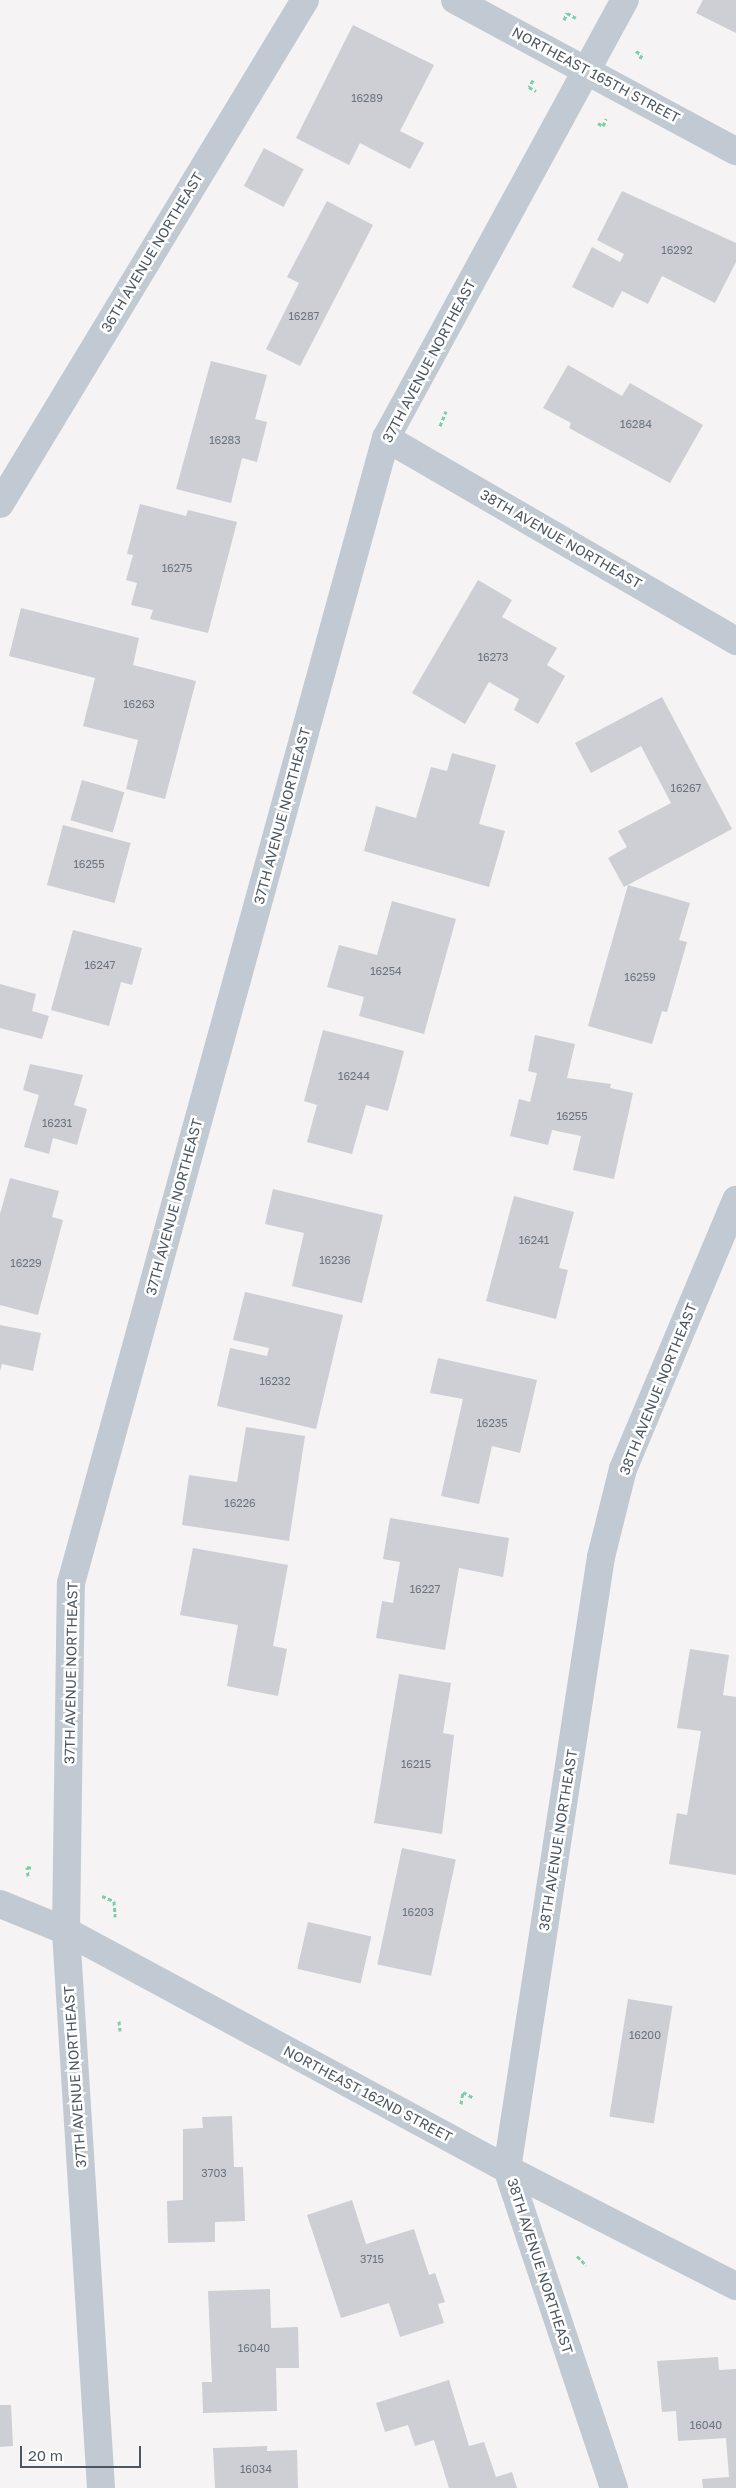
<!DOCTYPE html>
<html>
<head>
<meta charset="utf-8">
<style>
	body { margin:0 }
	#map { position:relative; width:736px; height:2488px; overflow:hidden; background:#f5f3f3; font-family:"Golos Text",sans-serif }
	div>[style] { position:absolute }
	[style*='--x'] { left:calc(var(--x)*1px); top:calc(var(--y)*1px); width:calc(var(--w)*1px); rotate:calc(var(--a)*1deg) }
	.building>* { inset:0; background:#cdcfd5; transform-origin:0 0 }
	.path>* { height:3px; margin-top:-1.5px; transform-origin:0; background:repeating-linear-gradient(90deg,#7ad0a6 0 4px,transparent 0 6.5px) }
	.street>* { height:28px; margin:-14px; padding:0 14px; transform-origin:14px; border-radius:14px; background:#c1cad2 }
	span { translate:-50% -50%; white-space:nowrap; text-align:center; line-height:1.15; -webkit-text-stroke:5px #fff; paint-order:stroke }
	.number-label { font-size:11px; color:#6b747e }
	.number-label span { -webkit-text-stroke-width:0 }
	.street-label { font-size:14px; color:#4a5661 }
	.scale { position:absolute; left:20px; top:2446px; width:121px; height:22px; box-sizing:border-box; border:2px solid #4a5661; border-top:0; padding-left:6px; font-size:15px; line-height:18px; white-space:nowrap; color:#4a5661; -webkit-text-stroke:4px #fff; paint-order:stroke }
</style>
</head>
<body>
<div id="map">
	<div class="building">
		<div style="clip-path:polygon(703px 0,736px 0,736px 33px,696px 13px)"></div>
		<div style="clip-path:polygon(353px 25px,434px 65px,400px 131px,424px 143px,410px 169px,360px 143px,349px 165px,296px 138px)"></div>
		<div style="left:264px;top:148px;width:45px;height:43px;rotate:28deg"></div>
		<div style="clip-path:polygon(622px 191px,736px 243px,736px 262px,715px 303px,662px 276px,648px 304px,622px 291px,613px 308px,572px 287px,592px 247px,620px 262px,624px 254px,597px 240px)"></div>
		<div style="clip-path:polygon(327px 201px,373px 225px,300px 366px,266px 349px,299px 283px,287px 277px)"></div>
		<div style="clip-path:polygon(211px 361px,267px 375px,255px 419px,267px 422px,257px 462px,242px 458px,231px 503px,176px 489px)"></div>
		<div style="clip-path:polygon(568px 365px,622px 396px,630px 383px,703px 425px,670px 483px,569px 428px,571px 423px,543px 408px)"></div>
		<div style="clip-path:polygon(140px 504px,186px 516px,188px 510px,237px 522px,208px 633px,150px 619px,153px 610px,131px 605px,137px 583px,126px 580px,133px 555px,127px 554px)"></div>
		<div style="clip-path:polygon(478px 580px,512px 600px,502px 617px,557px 648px,547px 665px,565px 676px,538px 724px,514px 710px,519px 699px,489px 682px,465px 724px,412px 693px)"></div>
		<div style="clip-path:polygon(21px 608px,139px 638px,133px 665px,196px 681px,165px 799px,126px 789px,138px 740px,83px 726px,95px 678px,9px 656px)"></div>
		<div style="clip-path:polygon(662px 697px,732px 829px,624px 887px,608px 858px,627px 847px,618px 831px,671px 803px,641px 746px,591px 773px,575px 743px)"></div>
		<div style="clip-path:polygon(452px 753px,496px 765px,479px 824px,505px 831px,489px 887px,364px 851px,376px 806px,416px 818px,431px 767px,447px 771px)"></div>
		<div style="left:82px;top:780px;width:44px;height:42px;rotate:16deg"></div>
		<div style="left:63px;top:825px;width:70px;height:62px;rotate:15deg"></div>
		<div style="clip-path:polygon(628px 885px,690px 903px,679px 940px,687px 942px,667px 1012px,662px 1011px,652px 1044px,588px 1026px)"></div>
		<div style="clip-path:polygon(392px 901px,456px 919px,424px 1034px,359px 1016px,364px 997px,327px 987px,339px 945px,377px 955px)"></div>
		<div style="clip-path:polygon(73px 930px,142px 948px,132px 985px,121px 982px,109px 1026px,51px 1010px)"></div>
		<div style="clip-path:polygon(0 984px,36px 994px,32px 1011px,49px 1016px,42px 1039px,0 1028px)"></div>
		<div style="clip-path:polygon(323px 1030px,404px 1051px,388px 1111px,366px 1105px,352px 1154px,307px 1142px,317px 1105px,304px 1101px)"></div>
		<div style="clip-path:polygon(535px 1035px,575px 1044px,567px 1078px,611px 1084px,610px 1088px,633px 1093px,614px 1179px,573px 1170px,581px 1136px,552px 1130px,548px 1145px,510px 1136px,519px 1099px,530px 1102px,537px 1073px,528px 1071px)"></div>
		<div style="clip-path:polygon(30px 1064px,83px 1075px,74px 1105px,87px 1109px,77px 1145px,53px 1138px,49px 1154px,24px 1147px,39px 1095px,23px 1090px)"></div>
		<div style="clip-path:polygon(10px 1178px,59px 1191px,52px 1217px,63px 1220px,38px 1315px,0 1305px,0 1214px)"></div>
		<div style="clip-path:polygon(273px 1189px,383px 1215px,362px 1303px,292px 1286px,304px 1233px,265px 1224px)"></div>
		<div style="clip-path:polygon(514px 1196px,574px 1212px,559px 1268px,568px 1270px,556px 1319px,486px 1301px)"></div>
		<div style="clip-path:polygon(245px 1292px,343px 1315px,316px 1429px,217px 1406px,230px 1348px,267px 1356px,269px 1348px,233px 1340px)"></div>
		<div style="clip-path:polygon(0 1325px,41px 1333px,33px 1371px,2px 1364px,0 1371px)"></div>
		<div style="clip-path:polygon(438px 1358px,537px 1380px,520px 1453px,492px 1446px,479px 1504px,441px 1496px,463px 1399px,430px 1393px)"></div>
		<div style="clip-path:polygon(246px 1427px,305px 1436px,289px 1541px,182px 1525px,189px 1475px,237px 1482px)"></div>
		<div style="clip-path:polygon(390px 1518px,509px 1538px,503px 1577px,459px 1568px,445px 1650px,376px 1638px,382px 1601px,393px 1603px,400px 1562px,383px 1559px)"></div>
		<div style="clip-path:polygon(193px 1548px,288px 1565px,273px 1646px,287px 1649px,278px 1696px,227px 1686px,238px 1625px,180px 1615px)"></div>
		<div style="clip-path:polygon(690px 1649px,729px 1655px,723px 1695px,736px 1697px,736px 1875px,669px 1864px,677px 1813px,687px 1815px,701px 1731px,677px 1728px)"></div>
		<div style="clip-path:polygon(399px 1674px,451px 1683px,443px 1733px,454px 1735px,442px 1834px,374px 1823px)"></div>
		<div style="left:402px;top:1848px;width:55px;height:119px;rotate:12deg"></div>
		<div style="left:308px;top:1922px;width:65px;height:48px;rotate:13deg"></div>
		<div style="left:628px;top:1999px;width:45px;height:119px;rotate:9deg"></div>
		<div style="clip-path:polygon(232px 2116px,234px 2167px,243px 2167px,245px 2221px,215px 2222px,215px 2242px,168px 2243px,167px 2201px,183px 2200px,183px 2129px,203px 2128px,202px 2117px)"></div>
		<div style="clip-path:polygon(352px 2200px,366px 2244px,414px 2229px,429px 2275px,435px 2273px,445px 2302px,438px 2304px,444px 2323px,400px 2337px,389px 2303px,341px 2318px,307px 2215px)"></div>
		<div style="clip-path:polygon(270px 2289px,271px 2328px,298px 2327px,299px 2368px,276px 2368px,277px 2411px,203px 2413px,202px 2382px,212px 2382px,208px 2291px)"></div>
		<div style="clip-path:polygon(718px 2357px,719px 2370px,736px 2369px,736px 2488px,703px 2488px,702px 2479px,729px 2477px,726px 2438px,678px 2441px,676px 2411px,662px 2412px,657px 2361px)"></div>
		<div style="clip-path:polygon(449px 2380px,469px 2446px,484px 2442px,496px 2477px,512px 2472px,517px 2488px,449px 2488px,434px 2440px,415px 2446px,408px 2425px,385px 2432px,376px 2403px)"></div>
		<div style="clip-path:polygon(0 2405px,11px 2405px,13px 2446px,0 2447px)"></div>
		<div style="clip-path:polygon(267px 2446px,267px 2451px,297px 2450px,298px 2488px,215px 2488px,213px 2448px)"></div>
	</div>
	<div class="path">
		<div style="--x:564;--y:20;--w:8;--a:-67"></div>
		<div style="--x:567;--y:13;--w:10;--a:29"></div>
		<div style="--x:636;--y:51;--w:7;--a:34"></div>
		<div style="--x:642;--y:55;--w:6;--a:121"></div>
		<div style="--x:533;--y:80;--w:8;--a:120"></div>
		<div style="--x:529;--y:87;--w:8;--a:30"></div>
		<div style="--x:598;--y:123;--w:6;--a:31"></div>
		<div style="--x:603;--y:126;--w:8;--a:-67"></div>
		<div style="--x:440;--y:426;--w:16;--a:-68"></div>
		<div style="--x:28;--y:1876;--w:9;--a:-96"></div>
		<div style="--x:27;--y:1867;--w:6;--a:9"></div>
		<div style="--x:102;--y:1896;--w:13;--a:23"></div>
		<div style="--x:114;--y:1901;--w:16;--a:86"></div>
		<div style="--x:119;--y:2021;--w:10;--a:84"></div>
		<div style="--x:461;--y:2104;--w:12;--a:-81"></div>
		<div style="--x:463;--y:2092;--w:13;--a:29"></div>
		<div style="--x:577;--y:2256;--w:13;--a:45"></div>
	</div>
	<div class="street">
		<div style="--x:455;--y:0;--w:319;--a:28.3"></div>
		<div style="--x:386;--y:438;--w:405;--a:30.1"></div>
		<div style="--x:0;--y:504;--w:589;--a:-58.82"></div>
		<div style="--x:0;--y:1904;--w:71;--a:22.2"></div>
		<div style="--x:66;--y:1931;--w:501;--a:28.35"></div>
		<div style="--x:507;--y:2169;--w:257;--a:27.1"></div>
		<div style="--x:101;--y:2488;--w:558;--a:-93.6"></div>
		<div style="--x:66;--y:1931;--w:348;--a:-89.2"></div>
		<div style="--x:71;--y:1583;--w:1188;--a:-74.62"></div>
		<div style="--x:386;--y:438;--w:499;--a:-61.4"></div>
		<div style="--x:614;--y:2488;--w:336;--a:-108.5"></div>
		<div style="--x:507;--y:2169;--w:619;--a:-81.27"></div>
		<div style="--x:601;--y:1557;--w:91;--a:-76"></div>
		<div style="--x:623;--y:1469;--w:292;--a:-67.2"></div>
	</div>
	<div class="number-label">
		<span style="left:367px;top:98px">16289</span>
		<span style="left:677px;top:250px">16292</span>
		<span style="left:304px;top:316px">16287</span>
		<span style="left:636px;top:424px">16284</span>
		<span style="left:225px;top:440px">16283</span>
		<span style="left:177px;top:568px">16275</span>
		<span style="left:493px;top:657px">16273</span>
		<span style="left:139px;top:704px">16263</span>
		<span style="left:686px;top:788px">16267</span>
		<span style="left:89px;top:864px">16255</span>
		<span style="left:100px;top:965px">16247</span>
		<span style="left:386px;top:971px">16254</span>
		<span style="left:640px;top:977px">16259</span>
		<span style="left:354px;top:1076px">16244</span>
		<span style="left:572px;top:1116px">16255</span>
		<span style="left:57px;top:1123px">16231</span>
		<span style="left:534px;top:1240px">16241</span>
		<span style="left:335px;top:1260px">16236</span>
		<span style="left:26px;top:1263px">16229</span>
		<span style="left:275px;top:1381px">16232</span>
		<span style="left:492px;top:1423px">16235</span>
		<span style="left:240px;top:1503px">16226</span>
		<span style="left:425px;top:1589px">16227</span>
		<span style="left:416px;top:1764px">16215</span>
		<span style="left:418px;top:1912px">16203</span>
		<span style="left:645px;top:2035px">16200</span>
		<span style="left:214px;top:2173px">3703</span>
		<span style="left:372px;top:2259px">3715</span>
		<span style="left:254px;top:2348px">16040</span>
		<span style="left:706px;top:2425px">16040</span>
		<span style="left:256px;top:2469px">16034</span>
	</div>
	<div class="street-label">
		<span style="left:596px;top:75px;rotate:28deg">NORTHEAST 165TH STREET</span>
		<span style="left:152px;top:252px;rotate:-59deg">36TH AVENUE NORTHEAST</span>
		<span style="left:429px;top:361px;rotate:-62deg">37TH AVENUE NORTHEAST</span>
		<span style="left:561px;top:539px;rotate:30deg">38TH AVENUE NORTHEAST</span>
		<span style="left:282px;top:816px;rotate:-75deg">37TH AVENUE NORTHEAST</span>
		<span style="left:174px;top:1207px;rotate:-75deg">37TH AVENUE NORTHEAST</span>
		<span style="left:658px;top:1389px;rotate:-68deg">38TH AVENUE NORTHEAST</span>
		<span style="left:71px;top:1673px;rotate:-89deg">37TH AVENUE NORTHEAST</span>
		<span style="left:558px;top:1840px;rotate:-81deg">38TH AVENUE NORTHEAST</span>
		<span style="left:75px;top:2077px;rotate:-94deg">37TH AVENUE NORTHEAST</span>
		<span style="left:368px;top:2094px;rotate:28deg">NORTHEAST 162ND STREET</span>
		<span style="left:540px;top:2266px;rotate:72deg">38TH AVENUE NORTHEAST</span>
	</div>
	<div class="scale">20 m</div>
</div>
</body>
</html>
